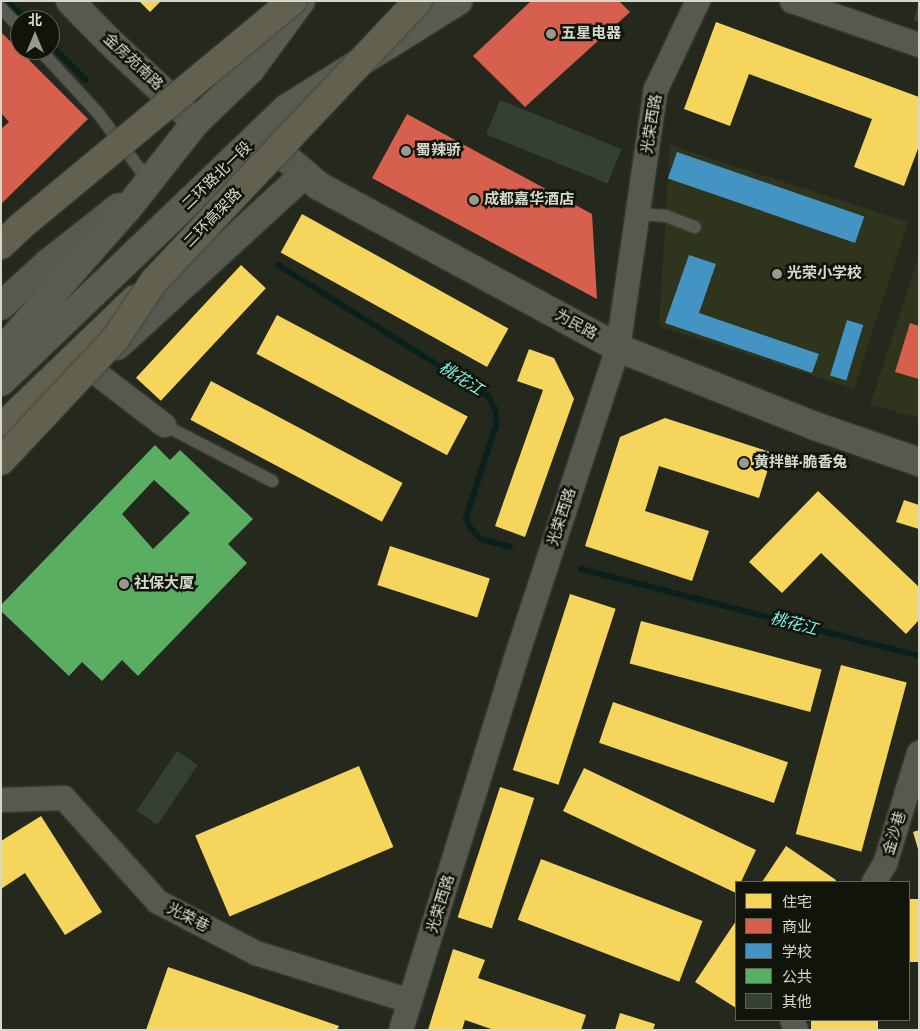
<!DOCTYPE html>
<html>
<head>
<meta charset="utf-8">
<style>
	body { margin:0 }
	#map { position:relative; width:920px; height:1031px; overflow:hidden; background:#25281d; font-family:"Fira Sans Condensed","Noto Sans SC",sans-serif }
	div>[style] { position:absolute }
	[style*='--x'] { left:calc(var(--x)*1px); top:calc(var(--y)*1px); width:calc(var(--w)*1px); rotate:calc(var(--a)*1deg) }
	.built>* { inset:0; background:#2e351c }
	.homes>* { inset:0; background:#f6d55c; transform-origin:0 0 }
	.shops>* { inset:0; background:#d6604d }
	.schools>* { inset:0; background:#4393c3; transform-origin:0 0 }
	.public>* { inset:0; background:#5aae61 }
	.stream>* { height:6px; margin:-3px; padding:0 3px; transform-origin:3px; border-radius:3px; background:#09201c }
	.building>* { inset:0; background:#344034; transform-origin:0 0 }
	.roads { filter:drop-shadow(0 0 1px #41443b) drop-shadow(0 0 1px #41443b) }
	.service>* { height:12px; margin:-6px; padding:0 6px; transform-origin:6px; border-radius:6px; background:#565950 }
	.minor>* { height:24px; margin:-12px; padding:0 12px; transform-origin:12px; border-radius:12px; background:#565950 }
	.tertiary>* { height:28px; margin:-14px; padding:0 14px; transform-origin:14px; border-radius:14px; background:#565950 }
	.secondary>* { height:28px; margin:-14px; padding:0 14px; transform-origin:14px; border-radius:14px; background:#5b5c4f }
	.trunk>* { height:28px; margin:-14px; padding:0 14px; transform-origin:14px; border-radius:14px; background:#626150 }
	.bridges { filter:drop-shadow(0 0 1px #41443b) drop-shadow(0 0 1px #41443b) }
	.trunk-bridge>* { height:28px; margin:-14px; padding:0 14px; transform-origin:14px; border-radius:14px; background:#626150 }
	.dots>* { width:14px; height:14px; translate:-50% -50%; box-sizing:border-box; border:2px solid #11140b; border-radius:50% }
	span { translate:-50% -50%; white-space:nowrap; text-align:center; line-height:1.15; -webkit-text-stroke:5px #11140b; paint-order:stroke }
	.poi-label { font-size:15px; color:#d4d9cc; font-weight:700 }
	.left { translate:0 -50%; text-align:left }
	.street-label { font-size:15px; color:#d4d9cc }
	.water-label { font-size:16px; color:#7ff4e5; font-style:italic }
	.frame { position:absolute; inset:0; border:2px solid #d4d9cc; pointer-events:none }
	.legend { position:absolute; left:735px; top:881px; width:175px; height:140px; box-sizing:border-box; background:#11140b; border:1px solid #5f6358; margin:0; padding:6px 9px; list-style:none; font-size:15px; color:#d4d9cc }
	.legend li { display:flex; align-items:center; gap:10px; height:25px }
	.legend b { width:25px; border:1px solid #5f6358 }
	.north { position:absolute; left:10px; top:10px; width:50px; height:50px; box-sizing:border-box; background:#11140b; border:1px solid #5f6358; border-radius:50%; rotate:0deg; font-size:14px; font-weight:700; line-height:20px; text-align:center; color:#d4d9cc }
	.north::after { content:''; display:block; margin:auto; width:18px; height:22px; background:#979b8f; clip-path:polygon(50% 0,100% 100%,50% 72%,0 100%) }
</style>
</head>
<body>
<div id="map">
	<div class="built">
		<div style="clip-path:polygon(670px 145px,908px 222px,854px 389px,659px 326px)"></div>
		<div style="clip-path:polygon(919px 256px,919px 418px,870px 405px)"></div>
	</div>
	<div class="homes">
		<div style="clip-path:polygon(139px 1px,161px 1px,150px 12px)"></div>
		<div style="clip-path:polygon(716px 22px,919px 97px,919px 146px,904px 186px,854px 167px,872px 119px,749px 74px,730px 126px,684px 109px)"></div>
		<div style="left:302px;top:214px;width:236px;height:44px;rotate:29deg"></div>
		<div style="left:241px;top:265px;width:34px;height:154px;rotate:43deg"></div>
		<div style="left:277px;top:315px;width:216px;height:44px;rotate:28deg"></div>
		<div style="clip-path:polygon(529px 349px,554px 358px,574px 399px,525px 537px,495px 526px,543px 390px,517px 381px)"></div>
		<div style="left:211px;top:381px;width:217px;height:44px;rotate:28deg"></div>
		<div style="clip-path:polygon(665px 418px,773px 453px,759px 498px,659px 466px,645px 511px,709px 531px,692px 581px,585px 546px,620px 437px)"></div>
		<div style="clip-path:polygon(818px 491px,919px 587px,919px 620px,906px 634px,821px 553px,782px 593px,749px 562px)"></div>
		<div style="clip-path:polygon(904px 500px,919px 505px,919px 529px,896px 522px)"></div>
		<div style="left:390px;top:546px;width:105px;height:41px;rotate:18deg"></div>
		<div style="left:570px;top:594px;width:48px;height:185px;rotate:18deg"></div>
		<div style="left:641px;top:621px;width:187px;height:44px;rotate:15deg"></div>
		<div style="left:841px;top:665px;width:68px;height:175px;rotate:15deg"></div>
		<div style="left:613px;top:702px;width:185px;height:43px;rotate:19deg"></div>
		<div style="left:359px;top:766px;width:88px;height:178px;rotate:67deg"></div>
		<div style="clip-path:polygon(584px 768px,756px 850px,741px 882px,736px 882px,736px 893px,563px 811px)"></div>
		<div style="left:500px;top:787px;width:36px;height:137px;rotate:18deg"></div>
		<div style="clip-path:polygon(41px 816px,102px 912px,65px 935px,25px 873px,1px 889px,1px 841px)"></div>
		<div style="clip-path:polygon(919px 830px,919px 849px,918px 849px,913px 832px)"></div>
		<div style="clip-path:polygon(786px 846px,836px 880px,835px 882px,762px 882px)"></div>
		<div style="left:541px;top:859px;width:173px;height:65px;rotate:21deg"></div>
		<div style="left:919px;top:899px;width:63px;height:10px;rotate:90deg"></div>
		<div style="clip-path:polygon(736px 921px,736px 1008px,695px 982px)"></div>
		<div style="clip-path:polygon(453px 949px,485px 960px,478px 978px,586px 1015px,581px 1030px,494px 1030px,465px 1020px,462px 1030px,428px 1030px)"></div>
		<div style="clip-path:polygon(168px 967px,339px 1026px,337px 1030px,146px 1030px)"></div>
		<div style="clip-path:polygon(620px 1013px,655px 1024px,653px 1030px,615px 1030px)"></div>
		<div style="left:811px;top:1020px;width:67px;height:10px"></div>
	</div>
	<div class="shops">
		<div style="clip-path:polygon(531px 1px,619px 1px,630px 12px,525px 107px,473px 56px)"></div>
		<div style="clip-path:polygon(1px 32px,88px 119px,1px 204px,1px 129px,9px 122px,1px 113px)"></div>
		<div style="clip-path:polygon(407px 114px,592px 214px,597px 299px,372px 178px)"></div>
		<div style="clip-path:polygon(910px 323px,919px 326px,919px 379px,895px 372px)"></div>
	</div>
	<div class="schools">
		<div style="left:677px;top:152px;width:198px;height:28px;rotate:19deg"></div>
		<div style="clip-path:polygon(689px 255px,716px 264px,699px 313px,819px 354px,812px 373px,665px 323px)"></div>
		<div style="left:847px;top:320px;width:17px;height:58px;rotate:17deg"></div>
	</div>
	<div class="public">
		<div style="clip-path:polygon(evenodd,155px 445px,170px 460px,180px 450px,253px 519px,228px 544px,247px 563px,138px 676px,122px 660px,102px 681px,82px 662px,69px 676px,1px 611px,1px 605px,155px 445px,154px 480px,190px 513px,153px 549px,122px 514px,154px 480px)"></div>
	</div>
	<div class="stream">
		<div style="--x:7;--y:1;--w:27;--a:45"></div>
		<div style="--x:50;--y:44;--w:51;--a:45"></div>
		<div style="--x:278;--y:265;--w:248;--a:32"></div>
		<div style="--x:488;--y:396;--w:17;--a:62"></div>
		<div style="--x:496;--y:411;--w:14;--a:90"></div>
		<div style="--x:496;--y:425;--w:98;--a:107.9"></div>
		<div style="--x:466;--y:518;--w:12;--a:66"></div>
		<div style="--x:471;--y:529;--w:14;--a:45"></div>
		<div style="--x:481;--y:539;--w:30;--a:15"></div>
		<div style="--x:581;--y:569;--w:349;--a:14.4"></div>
	</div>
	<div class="building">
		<div style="clip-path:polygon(918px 5px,919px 5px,919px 22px,914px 20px)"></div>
		<div style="left:500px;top:100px;width:131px;height:37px;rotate:22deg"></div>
		<div style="left:177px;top:751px;width:25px;height:72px;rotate:34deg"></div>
	</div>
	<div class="roads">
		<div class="service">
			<div style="--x:1;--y:8;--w:28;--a:46"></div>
			<div style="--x:40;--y:50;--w:86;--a:47.4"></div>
			<div style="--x:98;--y:113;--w:87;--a:53.4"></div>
			<div style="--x:638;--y:214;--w:28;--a:4"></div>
			<div style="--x:666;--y:216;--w:31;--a:21"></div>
			<div style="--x:164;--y:425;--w:122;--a:27.4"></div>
		</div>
		<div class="minor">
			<div style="--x:792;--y:1;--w:134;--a:19.1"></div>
			<div style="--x:92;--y:370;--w:91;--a:37.4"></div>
			<div style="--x:1;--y:800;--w:63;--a:-1.8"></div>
			<div style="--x:64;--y:798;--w:140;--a:47.9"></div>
			<div style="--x:158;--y:902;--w:110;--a:27.5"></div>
			<div style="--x:256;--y:953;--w:161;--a:17.3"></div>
			<div style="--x:874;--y:882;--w:21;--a:-59"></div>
			<div style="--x:885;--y:864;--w:116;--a:-73"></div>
			<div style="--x:792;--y:1020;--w:11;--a:68"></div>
			<div style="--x:401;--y:1030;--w:386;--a:-72.8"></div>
			<div style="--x:515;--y:661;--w:330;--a:-71.8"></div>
			<div style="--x:618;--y:348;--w:262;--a:-81.7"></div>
			<div style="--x:656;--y:89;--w:98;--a:-64.5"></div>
		</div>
		<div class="tertiary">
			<div style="--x:70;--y:1;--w:56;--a:45.7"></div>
			<div style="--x:109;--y:41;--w:119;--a:43"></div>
			<div style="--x:259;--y:135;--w:79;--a:40.4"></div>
			<div style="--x:319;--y:186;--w:340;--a:28.4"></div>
			<div style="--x:618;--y:348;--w:212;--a:21.6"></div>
			<div style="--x:815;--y:426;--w:110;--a:19.1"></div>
			<div style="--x:1;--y:306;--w:64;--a:-42.5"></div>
			<div style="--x:48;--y:263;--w:90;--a:-38.3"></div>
			<div style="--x:117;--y:346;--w:255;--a:-42.5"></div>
		</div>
		<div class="secondary">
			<div style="--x:1;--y:352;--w:192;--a:-48.6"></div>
			<div style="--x:128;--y:208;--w:110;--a:-51.7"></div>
			<div style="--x:196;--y:122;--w:76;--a:-43.9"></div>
			<div style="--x:251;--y:69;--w:84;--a:-53.7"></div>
			<div style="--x:1;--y:382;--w:396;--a:-43.8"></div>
			<div style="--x:287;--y:108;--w:202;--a:-32"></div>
		</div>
		<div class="trunk">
			<div style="--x:1;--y:428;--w:186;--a:-43.9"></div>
		</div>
	</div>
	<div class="bridges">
		<div class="trunk-bridge">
			<div style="--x:1;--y:245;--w:26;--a:-43"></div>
			<div style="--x:20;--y:227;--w:354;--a:-39.7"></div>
			<div style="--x:1;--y:461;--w:168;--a:-46.9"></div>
			<div style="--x:116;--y:338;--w:69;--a:-56.3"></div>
			<div style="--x:154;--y:281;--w:385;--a:-46.7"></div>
		</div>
	</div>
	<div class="dots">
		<div style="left:551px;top:34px;background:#979b8f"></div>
		<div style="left:406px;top:151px;background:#979b8f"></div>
		<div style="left:474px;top:200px;background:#979b8f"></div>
		<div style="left:777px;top:274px;background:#979b8f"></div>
		<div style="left:744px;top:463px;background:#979b8f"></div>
		<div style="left:124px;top:584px;background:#979b8f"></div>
	</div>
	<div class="poi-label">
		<span class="left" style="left:561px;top:34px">五星电器</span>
		<span class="left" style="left:416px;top:151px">蜀辣骄</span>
		<span class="left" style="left:484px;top:200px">成都嘉华酒店</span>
		<span class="left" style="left:787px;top:274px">光荣小学校</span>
		<span class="left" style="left:754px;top:463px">黄拌鲜·脆香兔</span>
		<span class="left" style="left:134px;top:584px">社保大厦</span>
	</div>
	<div class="street-label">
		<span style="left:133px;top:62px;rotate:43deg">金房苑南路</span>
		<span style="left:652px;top:124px;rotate:-81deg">光荣西路</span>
		<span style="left:217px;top:176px;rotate:-44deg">二环路北一段</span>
		<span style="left:213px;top:218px;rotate:-46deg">二环高架路</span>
		<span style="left:576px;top:325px;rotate:28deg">为民路</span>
		<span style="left:562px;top:517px;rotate:-72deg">光荣西路</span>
		<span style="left:895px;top:833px;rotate:-73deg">金沙巷</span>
		<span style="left:441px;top:904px;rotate:-73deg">光荣西路</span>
		<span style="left:188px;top:918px;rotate:27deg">光荣巷</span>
	</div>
	<div class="water-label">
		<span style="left:461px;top:379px;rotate:32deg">桃花江</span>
		<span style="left:794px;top:624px;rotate:15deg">桃花江</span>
	</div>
	<div class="frame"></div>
	<ul class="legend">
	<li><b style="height:14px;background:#f6d55c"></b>住宅</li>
	<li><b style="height:14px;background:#d6604d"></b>商业</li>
	<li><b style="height:14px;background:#4393c3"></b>学校</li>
	<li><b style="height:14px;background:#5aae61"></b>公共</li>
	<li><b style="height:14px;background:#344034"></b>其他</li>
	</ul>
	<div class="north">北</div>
</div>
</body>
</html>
